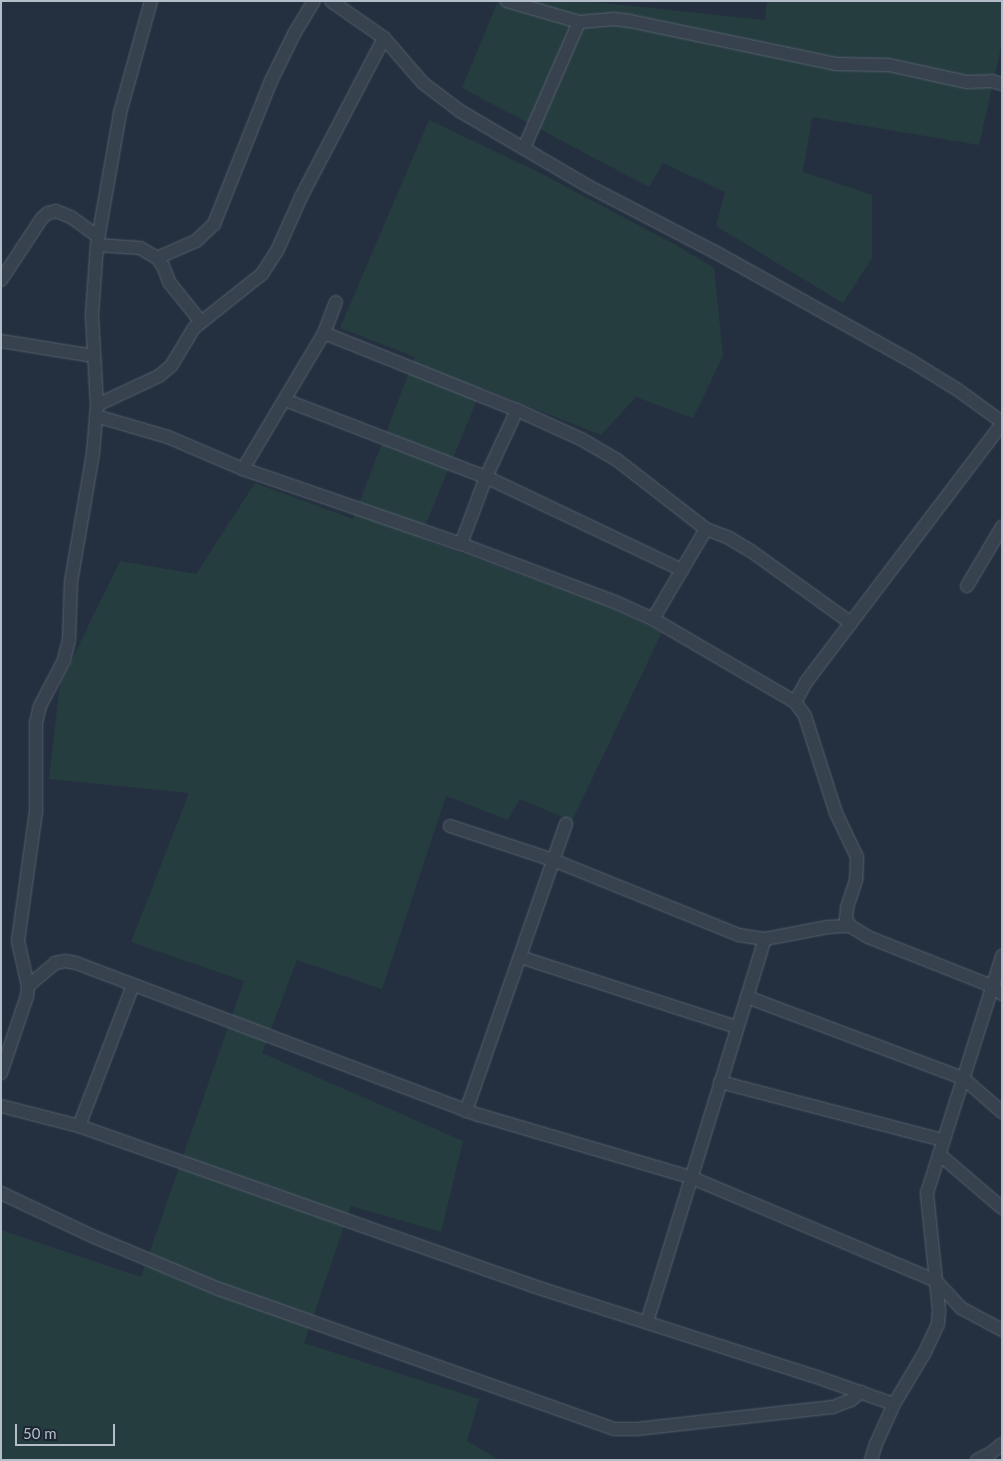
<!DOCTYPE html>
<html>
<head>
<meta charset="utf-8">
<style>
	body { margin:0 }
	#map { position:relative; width:1003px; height:1461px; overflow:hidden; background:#24303f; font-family:Lato,sans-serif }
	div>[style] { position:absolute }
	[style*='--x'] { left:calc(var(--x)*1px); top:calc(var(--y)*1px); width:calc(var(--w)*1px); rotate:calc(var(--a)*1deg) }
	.green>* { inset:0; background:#263d40 }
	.roads { filter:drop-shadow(0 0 1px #56606d) drop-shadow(0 0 1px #56606d) }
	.minor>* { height:12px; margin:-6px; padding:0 6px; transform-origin:6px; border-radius:6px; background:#38424f }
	span { translate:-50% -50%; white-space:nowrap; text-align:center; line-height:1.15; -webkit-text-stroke:5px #1d2734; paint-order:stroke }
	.frame { position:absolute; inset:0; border:2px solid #b4bdca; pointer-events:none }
	.scale { position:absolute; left:15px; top:1424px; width:100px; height:22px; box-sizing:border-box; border:2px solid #b4bdca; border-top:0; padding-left:6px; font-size:15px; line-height:18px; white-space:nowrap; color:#b4bdca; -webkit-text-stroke:4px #1d2734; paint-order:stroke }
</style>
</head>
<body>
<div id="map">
	<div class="green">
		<div style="clip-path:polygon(498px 1px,584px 1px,765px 20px,767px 1px,1002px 1px,1002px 43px,979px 145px,812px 117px,803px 172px,872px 195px,872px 258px,843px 303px,716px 226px,725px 192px,663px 163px,649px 187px,462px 88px)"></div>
		<div style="clip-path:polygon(429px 120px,536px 171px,678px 246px,714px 268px,723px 356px,693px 418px,636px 397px,601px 435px,482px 388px,420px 538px,603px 604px,662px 632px,572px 821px,520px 799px,508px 820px,446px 796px,382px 989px,297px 960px,262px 1053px,463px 1141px,441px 1232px,351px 1206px,304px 1343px,479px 1399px,467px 1441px,499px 1460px,1px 1460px,1px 1230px,141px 1277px,244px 981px,131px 942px,189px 793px,49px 779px,60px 684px,120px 561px,196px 574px,255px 483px,353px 519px,415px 357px,340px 328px)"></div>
	</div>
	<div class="roads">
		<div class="minor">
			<div style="--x:331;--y:1;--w:65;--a:34.9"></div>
			<div style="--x:384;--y:38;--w:60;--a:49.1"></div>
			<div style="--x:423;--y:83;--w:46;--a:37.1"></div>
			<div style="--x:460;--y:111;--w:148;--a:30.4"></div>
			<div style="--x:588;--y:186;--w:143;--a:27.5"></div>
			<div style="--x:715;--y:252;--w:224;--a:29.1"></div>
			<div style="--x:911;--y:361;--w:55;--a:31.7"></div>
			<div style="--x:958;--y:390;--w:54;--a:36"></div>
			<div style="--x:507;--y:1;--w:75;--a:16.3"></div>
			<div style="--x:579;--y:22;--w:35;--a:-5"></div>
			<div style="--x:614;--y:19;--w:16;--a:7"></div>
			<div style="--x:630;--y:21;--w:210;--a:11.8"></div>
			<div style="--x:836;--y:64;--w:53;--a:1.1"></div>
			<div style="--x:889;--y:65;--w:80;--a:12.3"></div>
			<div style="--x:967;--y:82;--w:25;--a:-2"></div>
			<div style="--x:992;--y:81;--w:10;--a:17"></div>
			<div style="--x:524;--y:148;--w:137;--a:-66.4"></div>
			<div style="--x:97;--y:245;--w:43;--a:4"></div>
			<div style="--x:140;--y:248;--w:20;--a:30"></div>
			<div style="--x:157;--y:258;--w:10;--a:53"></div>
			<div style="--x:163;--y:266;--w:17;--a:69"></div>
			<div style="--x:169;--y:282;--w:51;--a:51.3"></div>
			<div style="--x:157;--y:258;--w:43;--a:-23.6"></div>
			<div style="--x:196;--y:241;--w:25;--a:-43"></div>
			<div style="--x:214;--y:224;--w:154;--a:-68.3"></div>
			<div style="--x:271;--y:81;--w:52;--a:-63.9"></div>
			<div style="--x:294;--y:34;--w:39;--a:-59"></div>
			<div style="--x:1;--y:280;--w:74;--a:-56.5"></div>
			<div style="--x:42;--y:218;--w:8;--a:-40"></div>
			<div style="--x:48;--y:213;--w:8;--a:-14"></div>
			<div style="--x:56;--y:211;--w:16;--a:22"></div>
			<div style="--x:71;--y:217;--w:34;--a:36"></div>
			<div style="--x:324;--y:333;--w:208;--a:21.8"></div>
			<div style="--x:517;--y:410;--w:70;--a:24.4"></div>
			<div style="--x:581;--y:439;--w:42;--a:30.3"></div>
			<div style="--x:617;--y:460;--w:113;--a:37.8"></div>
			<div style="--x:706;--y:529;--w:25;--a:21"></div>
			<div style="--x:729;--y:538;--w:26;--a:31"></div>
			<div style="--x:751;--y:551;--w:123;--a:35.8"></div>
			<div style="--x:1;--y:341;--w:94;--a:9.2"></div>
			<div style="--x:285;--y:400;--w:215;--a:21"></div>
			<div style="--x:486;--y:477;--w:217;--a:25.4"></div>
			<div style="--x:97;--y:405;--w:68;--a:-25.1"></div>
			<div style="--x:159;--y:376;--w:16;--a:-40"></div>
			<div style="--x:171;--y:366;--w:44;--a:-58.8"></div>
			<div style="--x:194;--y:328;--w:87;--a:-38.5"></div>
			<div style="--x:262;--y:274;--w:27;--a:-57"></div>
			<div style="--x:277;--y:251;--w:59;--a:-66"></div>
			<div style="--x:301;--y:197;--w:179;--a:-62.4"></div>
			<div style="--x:96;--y:416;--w:75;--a:16.3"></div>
			<div style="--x:168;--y:437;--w:82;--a:23.1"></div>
			<div style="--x:243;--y:469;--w:231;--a:19"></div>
			<div style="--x:461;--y:544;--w:165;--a:20.6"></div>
			<div style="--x:615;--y:602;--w:42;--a:24.1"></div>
			<div style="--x:653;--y:619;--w:164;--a:30.3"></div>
			<div style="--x:795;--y:702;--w:17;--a:54"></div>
			<div style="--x:805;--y:716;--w:102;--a:72.3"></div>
			<div style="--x:836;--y:813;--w:49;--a:64.5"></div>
			<div style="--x:857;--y:857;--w:23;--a:92"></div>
			<div style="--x:856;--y:880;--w:29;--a:108"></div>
			<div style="--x:847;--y:908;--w:11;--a:95"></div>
			<div style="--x:846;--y:919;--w:8;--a:60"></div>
			<div style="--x:850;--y:926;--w:21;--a:31"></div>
			<div style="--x:868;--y:937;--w:133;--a:21.6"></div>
			<div style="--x:992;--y:986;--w:13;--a:39"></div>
			<div style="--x:243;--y:469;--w:158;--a:-59.2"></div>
			<div style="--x:324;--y:333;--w:33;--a:-69"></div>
			<div style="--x:461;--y:544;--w:72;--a:-69.5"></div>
			<div style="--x:486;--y:477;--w:74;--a:-65.2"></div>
			<div style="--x:967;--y:586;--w:69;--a:-59.3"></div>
			<div style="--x:653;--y:619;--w:104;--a:-59.5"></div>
			<div style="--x:795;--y:702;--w:23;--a:-61"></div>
			<div style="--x:806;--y:682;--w:324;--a:-52.8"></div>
			<div style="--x:450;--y:826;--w:108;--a:18.3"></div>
			<div style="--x:553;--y:860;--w:201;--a:22"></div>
			<div style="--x:739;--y:935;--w:26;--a:9"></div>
			<div style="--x:765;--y:939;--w:64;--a:-10.8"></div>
			<div style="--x:828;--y:927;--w:22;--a:-3"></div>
			<div style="--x:520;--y:957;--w:228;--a:17.9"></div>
			<div style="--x:28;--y:986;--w:35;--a:-40"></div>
			<div style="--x:55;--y:963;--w:10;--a:-11"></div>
			<div style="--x:65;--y:961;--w:11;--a:10"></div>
			<div style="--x:76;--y:963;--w:431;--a:20.7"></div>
			<div style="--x:479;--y:1115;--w:220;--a:16.4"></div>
			<div style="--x:690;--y:1177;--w:267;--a:22.9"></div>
			<div style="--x:936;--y:1281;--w:37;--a:47"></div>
			<div style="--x:961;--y:1308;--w:47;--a:28.2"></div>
			<div style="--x:747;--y:997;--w:231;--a:20.6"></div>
			<div style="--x:963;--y:1078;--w:52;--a:41.1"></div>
			<div style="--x:1;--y:1073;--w:81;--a:-71.3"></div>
			<div style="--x:27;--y:996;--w:10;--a:-84"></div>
			<div style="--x:28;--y:986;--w:46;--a:-102.5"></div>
			<div style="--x:18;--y:941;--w:130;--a:-82.1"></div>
			<div style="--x:36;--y:812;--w:89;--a:-90"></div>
			<div style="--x:36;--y:723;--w:17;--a:-77"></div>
			<div style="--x:40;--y:706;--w:52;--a:-62.4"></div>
			<div style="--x:64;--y:660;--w:21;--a:-76"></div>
			<div style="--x:69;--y:640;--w:58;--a:-88"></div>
			<div style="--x:71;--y:582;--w:131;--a:-80.3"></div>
			<div style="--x:93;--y:453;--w:48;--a:-85.2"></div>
			<div style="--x:97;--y:405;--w:90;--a:-93.2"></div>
			<div style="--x:92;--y:315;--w:70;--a:-85.9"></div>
			<div style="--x:97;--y:245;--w:134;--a:-80.1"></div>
			<div style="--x:120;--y:113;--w:116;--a:-74.5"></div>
			<div style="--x:720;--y:1082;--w:230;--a:14.6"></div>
			<div style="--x:1;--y:1106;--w:81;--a:14.4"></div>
			<div style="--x:79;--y:1126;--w:481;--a:19.4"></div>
			<div style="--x:533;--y:1286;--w:292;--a:17.8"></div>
			<div style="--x:811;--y:1375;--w:88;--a:19.3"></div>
			<div style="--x:466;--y:1111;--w:304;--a:-70.8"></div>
			<div style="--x:79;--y:1126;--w:151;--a:-69"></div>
			<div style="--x:939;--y:1154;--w:83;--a:40.6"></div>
			<div style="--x:1;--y:1193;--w:101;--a:25.3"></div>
			<div style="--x:92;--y:1236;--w:138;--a:22.7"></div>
			<div style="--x:219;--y:1289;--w:419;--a:19.5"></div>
			<div style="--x:614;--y:1429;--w:23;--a:0"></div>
			<div style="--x:637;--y:1429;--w:197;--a:-6.4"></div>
			<div style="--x:833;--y:1407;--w:19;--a:-21"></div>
			<div style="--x:851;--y:1400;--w:13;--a:-39"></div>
			<div style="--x:647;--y:1322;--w:401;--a:-72.9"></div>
			<div style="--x:871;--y:1460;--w:17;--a:-73"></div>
			<div style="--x:876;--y:1444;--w:44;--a:-65.8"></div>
			<div style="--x:894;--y:1404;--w:61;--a:-59.2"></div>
			<div style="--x:925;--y:1352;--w:31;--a:-65"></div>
			<div style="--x:938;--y:1324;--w:14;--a:-86"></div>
			<div style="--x:939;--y:1310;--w:118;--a:-95.9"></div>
			<div style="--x:927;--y:1193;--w:249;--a:-72.4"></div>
			<div style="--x:977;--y:1460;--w:16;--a:-27"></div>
			<div style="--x:991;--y:1453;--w:14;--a:-39"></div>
		</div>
	</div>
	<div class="frame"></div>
	<div class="scale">50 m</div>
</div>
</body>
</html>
